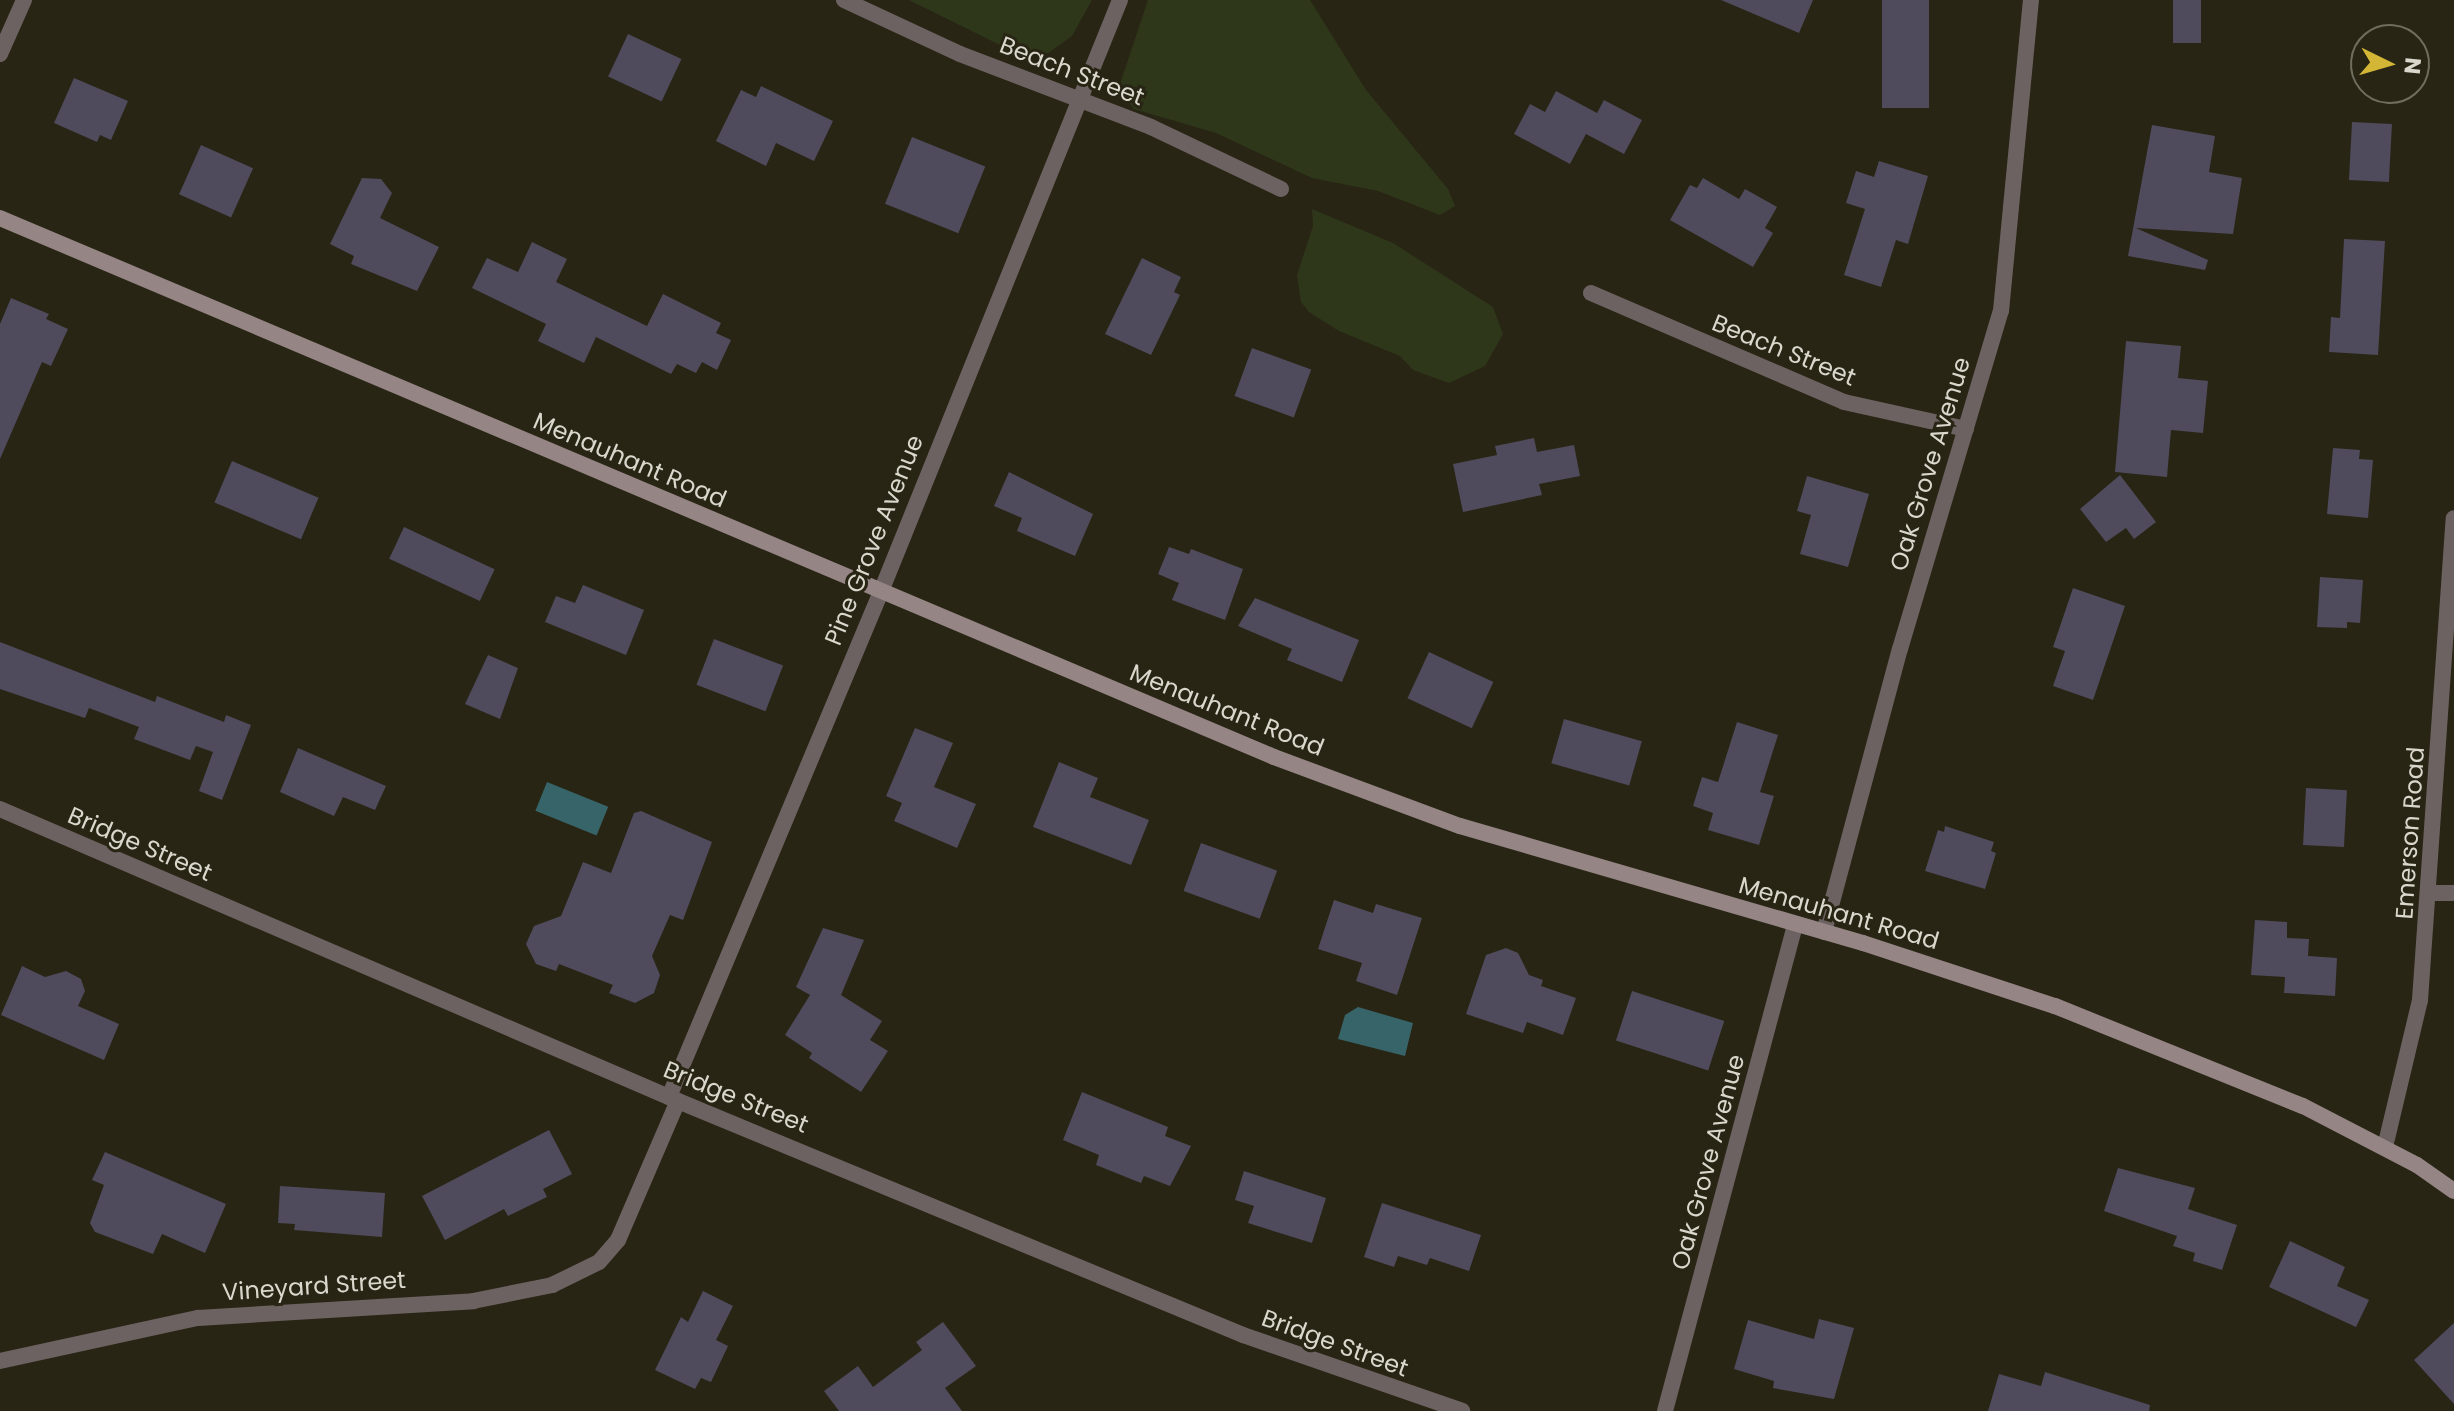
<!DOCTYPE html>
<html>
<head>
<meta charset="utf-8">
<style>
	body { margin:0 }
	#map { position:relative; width:2454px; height:1411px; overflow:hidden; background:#282514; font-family:Poppins,sans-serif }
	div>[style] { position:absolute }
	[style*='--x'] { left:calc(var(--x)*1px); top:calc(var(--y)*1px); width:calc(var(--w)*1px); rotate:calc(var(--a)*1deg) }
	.green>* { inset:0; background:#2f371a }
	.water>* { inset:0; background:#376468; transform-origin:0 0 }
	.building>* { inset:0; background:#4f4a5c; transform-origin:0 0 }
	.minor>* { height:16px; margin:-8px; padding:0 8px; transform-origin:8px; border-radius:8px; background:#6d6262 }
	.tertiary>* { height:16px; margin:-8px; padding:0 8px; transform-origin:8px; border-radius:8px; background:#6d6262 }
	.secondary>* { height:16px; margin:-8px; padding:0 8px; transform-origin:8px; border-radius:8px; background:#958585 }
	span { translate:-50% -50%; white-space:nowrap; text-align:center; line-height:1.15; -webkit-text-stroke:6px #282514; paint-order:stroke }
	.street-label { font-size:24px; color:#dad8cd }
	.north { position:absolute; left:2350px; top:24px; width:80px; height:80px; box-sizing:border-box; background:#282514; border:2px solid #6f6d5e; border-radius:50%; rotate:95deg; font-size:22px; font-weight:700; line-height:32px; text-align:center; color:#dad8cd }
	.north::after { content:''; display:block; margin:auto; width:28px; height:36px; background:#d3b635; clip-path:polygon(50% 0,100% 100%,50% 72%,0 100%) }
</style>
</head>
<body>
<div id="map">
	<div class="green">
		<div style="clip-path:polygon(909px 0,1092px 0,1072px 36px,1044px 56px,1000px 45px)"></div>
		<div style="clip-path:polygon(1148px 0,1310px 0,1366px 90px,1448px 189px,1455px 206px,1440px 215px,1378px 191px,1312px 178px,1216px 133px,1134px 109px,1118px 90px)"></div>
		<div style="clip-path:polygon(1312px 209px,1393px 243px,1493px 307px,1503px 334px,1485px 366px,1449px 383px,1413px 370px,1400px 356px,1339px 331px,1309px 312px,1301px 302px,1297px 275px,1313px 226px)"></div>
	</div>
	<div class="water">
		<div style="left:547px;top:782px;width:66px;height:31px;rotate:22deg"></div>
		<div style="clip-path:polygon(1358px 1007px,1413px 1023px,1405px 1056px,1338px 1039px,1345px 1015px)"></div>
	</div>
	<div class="building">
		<div style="clip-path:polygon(1721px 0,1813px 0,1799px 33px)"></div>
		<div style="left:1882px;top:0;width:47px;height:108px"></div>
		<div style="left:2173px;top:0;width:28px;height:43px"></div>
		<div style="left:628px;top:34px;width:59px;height:47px;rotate:25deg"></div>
		<div style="clip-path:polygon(74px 78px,128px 101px,111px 140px,100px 135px,97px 142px,54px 123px)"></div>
		<div style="clip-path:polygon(761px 86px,833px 121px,814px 161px,776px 143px,766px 166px,716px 141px,741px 90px,756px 97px)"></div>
		<div style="clip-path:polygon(1556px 91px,1597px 113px,1604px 100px,1642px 120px,1624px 154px,1586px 134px,1570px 164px,1514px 134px,1530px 104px,1545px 112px)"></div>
		<div style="left:2352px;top:122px;width:40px;height:58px;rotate:3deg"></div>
		<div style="clip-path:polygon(2152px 125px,2215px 136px,2209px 172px,2242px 178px,2233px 234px,2136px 228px,2208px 260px,2205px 270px,2128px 256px)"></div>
		<div style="left:912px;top:137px;width:79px;height:72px;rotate:22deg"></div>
		<div style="left:201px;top:145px;width:57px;height:54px;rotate:24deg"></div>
		<div style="clip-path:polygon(1879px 161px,1928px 176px,1908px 244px,1896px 240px,1881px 287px,1844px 275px,1865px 209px,1846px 203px,1856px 171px,1874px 177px)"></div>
		<div style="clip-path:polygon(362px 178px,381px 179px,392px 193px,380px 218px,439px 247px,417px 291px,351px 264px,354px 256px,330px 244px)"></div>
		<div style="clip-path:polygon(1703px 178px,1739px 199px,1745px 189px,1777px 207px,1765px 228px,1773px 233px,1753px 267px,1670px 220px,1690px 185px,1697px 188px)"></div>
		<div style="clip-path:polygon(2344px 239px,2385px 241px,2378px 355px,2329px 352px,2331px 317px,2340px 318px)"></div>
		<div style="clip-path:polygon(532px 242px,567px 259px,556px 282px,647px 326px,663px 294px,721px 323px,716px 333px,731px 340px,717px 370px,702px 362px,696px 373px,677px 364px,671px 374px,596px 337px,584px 363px,538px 341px,546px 324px,472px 288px,487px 258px,518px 272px)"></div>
		<div style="clip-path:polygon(1142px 258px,1181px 277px,1174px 292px,1180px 295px,1151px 355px,1105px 334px)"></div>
		<div style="clip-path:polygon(11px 298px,49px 314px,46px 319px,68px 329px,51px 366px,42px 362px,0 459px,0 324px)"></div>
		<div style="clip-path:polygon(2126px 341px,2181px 346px,2178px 378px,2208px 381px,2203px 433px,2171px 430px,2167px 477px,2115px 472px)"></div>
		<div style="left:1252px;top:348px;width:63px;height:51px;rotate:20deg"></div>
		<div style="clip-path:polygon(1534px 438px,1537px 452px,1574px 445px,1580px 476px,1539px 484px,1542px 495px,1463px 512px,1453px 464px,1497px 455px,1495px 446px)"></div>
		<div style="clip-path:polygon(2333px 448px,2360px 450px,2359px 459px,2373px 460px,2368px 518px,2327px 514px)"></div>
		<div style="left:232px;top:461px;width:94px;height:45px;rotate:23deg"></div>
		<div style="clip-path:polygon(1009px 472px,1093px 514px,1075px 556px,1017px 531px,1022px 518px,994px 506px)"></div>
		<div style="clip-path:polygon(2120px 475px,2156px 522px,2134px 539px,2126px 528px,2106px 542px,2080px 509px)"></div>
		<div style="clip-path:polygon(1807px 476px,1869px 494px,1848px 567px,1800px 554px,1811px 515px,1797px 511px)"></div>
		<div style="left:404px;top:527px;width:100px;height:35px;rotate:25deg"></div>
		<div style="clip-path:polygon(1169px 547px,1189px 554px,1191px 549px,1243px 569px,1225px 620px,1172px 600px,1179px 583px,1158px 574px)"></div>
		<div style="clip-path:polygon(2320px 577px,2363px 580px,2360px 623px,2347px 622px,2347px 628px,2317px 627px)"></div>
		<div style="clip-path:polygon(583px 585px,644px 610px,626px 655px,545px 622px,556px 596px,575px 603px)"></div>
		<div style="clip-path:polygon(2073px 588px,2125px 606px,2093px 700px,2053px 686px,2065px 651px,2053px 647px)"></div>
		<div style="clip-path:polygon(1255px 598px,1359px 640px,1342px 682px,1287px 660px,1292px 649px,1238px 626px)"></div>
		<div style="left:714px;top:639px;width:74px;height:49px;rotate:21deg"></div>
		<div style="clip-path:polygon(0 642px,155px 702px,157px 696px,224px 722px,226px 715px,251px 725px,222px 800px,199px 791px,213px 752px,196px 746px,190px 760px,134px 739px,139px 727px,89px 708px,85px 718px,0 689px)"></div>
		<div style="left:1429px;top:652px;width:71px;height:51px;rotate:25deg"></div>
		<div style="clip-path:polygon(488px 655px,518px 668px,500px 719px,465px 704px)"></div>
		<div style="left:1564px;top:719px;width:81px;height:46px;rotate:16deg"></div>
		<div style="clip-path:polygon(1737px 722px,1778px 735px,1760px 792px,1774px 796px,1759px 845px,1708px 830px,1713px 813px,1693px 806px,1702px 777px,1718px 782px)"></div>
		<div style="clip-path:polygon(915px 728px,953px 743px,934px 787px,976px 804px,957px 848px,894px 821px,902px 803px,886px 796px)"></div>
		<div style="clip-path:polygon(298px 748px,386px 786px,375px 810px,343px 797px,334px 816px,280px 792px)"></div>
		<div style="clip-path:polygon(1059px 762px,1098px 778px,1090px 797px,1149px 820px,1131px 865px,1033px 827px)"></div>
		<div style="left:2306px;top:788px;width:41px;height:57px;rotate:3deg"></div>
		<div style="clip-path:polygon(641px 811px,712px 842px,683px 920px,670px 915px,652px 956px,660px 975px,654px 993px,635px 1003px,609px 993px,613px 985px,559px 964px,556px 971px,536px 964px,526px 944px,534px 926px,561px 916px,583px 862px,611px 873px,634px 813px)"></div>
		<div style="clip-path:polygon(1945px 826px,1994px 842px,1991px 851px,1996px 853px,1985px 889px,1925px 871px,1938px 830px,1944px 832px)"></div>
		<div style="left:1201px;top:843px;width:81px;height:51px;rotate:20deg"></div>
		<div style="clip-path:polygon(1334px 900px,1373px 913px,1376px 904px,1422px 918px,1397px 995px,1356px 981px,1362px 963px,1318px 949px)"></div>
		<div style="clip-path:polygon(2255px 920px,2287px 922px,2287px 938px,2309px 939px,2308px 956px,2337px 958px,2335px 996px,2284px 993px,2285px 977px,2251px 975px)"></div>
		<div style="clip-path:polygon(823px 928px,864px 940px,841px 995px,882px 1021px,870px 1040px,888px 1051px,861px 1092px,809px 1058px,812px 1053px,785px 1035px,810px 995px,796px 987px)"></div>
		<div style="clip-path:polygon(1506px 948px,1518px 953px,1529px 975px,1543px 980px,1541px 986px,1576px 998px,1563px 1035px,1527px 1022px,1523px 1033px,1466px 1014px,1486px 955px)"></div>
		<div style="clip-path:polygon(22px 966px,45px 977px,66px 971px,81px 979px,85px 991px,78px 1006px,119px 1024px,104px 1060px,1px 1015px)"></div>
		<div style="left:1632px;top:991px;width:97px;height:52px;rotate:18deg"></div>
		<div style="clip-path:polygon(1082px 1092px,1168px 1127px,1165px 1136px,1191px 1146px,1170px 1186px,1144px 1176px,1141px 1183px,1096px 1165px,1099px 1155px,1063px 1140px)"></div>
		<div style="clip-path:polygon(549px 1130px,572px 1174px,543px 1189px,547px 1197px,508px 1216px,504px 1209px,445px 1240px,422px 1196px)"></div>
		<div style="clip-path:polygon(105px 1152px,226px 1204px,205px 1253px,162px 1234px,153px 1254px,95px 1232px,90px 1223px,104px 1185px,92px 1180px)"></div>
		<div style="clip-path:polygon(2118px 1168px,2195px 1188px,2188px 1209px,2237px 1225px,2222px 1270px,2193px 1261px,2195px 1253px,2173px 1246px,2177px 1236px,2104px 1211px)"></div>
		<div style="clip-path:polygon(1244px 1171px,1326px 1198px,1312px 1243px,1248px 1223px,1254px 1206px,1235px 1200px)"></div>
		<div style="clip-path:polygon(280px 1186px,385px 1193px,382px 1237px,294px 1230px,295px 1224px,278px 1223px)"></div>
		<div style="clip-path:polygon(1382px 1203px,1481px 1235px,1469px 1271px,1430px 1258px,1427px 1265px,1398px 1256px,1394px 1267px,1364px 1257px)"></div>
		<div style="clip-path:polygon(2290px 1241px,2345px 1267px,2337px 1286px,2369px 1300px,2356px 1327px,2269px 1287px)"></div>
		<div style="clip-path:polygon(703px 1291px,733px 1306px,716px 1340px,728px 1346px,711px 1382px,701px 1378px,695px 1389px,655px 1370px,681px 1317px,688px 1322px)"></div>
		<div style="clip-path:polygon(1819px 1319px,1854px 1328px,1834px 1399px,1773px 1388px,1774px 1381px,1734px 1369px,1748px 1320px,1814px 1339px)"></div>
		<div style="clip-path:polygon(943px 1322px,976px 1366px,945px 1388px,962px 1411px,839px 1411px,824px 1391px,858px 1366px,873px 1387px,922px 1350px,916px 1342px)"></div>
		<div style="clip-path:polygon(2454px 1323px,2454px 1404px,2414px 1360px)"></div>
		<div style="clip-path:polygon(2045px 1372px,2150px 1405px,2149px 1411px,1988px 1411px,1999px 1374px,2041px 1386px)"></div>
	</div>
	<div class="minor">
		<div style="--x:844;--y:0;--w:128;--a:25"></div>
		<div style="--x:960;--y:54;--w:204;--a:20.9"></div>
		<div style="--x:1151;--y:127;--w:144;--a:25.5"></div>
		<div style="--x:0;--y:54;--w:59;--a:-66"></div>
		<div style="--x:1591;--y:293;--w:275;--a:23.3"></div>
		<div style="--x:1844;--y:402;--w:125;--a:12.5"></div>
		<div style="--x:0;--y:809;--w:738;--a:23.3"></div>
		<div style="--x:678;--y:1101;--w:612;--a:22.5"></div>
		<div style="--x:1243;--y:1335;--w:232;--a:19.1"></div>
		<div style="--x:2431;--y:893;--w:23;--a:0"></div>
		<div style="--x:1824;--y:932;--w:293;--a:-75"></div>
		<div style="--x:1900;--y:649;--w:353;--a:-73.4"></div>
		<div style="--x:2001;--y:311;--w:312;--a:-84.5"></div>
		<div style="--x:669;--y:1097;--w:545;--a:-67.24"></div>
		<div style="--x:880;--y:594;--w:641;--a:-68"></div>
		<div style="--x:0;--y:1361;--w:203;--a:-12.3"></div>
		<div style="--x:198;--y:1318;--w:276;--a:-3.5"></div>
		<div style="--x:473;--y:1301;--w:81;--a:-11.4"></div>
		<div style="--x:552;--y:1285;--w:52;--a:-26.1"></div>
		<div style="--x:599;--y:1262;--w:29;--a:-49"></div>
		<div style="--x:618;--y:1240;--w:151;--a:-66.7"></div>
		<div style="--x:1665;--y:1411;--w:503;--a:-75.02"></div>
	</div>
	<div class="tertiary">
		<div style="--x:2385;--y:1147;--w:151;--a:-76.6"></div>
		<div style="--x:2420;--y:1000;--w:483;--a:-86"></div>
	</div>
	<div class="secondary">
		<div style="--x:0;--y:218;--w:1383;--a:22.93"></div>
		<div style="--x:1274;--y:757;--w:198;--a:20.4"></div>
		<div style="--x:1460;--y:826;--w:420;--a:16.2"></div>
		<div style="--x:1863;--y:943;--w:202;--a:18.2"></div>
		<div style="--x:2055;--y:1006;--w:267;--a:22"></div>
		<div style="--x:2303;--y:1106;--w:128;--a:27.4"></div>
		<div style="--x:2417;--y:1165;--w:45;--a:35.1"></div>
	</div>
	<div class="street-label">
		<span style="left:1072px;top:71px;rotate:21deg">Beach Street</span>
		<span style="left:1784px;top:350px;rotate:22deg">Beach Street</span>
		<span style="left:630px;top:460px;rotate:23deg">Menauhant Road</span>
		<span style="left:1930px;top:464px;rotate:-73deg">Oak Grove Avenue</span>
		<span style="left:874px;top:540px;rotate:-68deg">Pine Grove Avenue</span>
		<span style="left:1227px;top:710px;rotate:22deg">Menauhant Road</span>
		<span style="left:2410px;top:833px;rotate:-86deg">Emerson Road</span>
		<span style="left:140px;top:844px;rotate:23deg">Bridge Street</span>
		<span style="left:1839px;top:913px;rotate:16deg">Menauhant Road</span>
		<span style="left:736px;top:1097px;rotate:22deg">Bridge Street</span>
		<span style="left:1708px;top:1162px;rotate:-75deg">Oak Grove Avenue</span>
		<span style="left:314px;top:1286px;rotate:-4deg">Vineyard Street</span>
		<span style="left:1335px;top:1343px;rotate:20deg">Bridge Street</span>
	</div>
	<div class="north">N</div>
</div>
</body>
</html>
